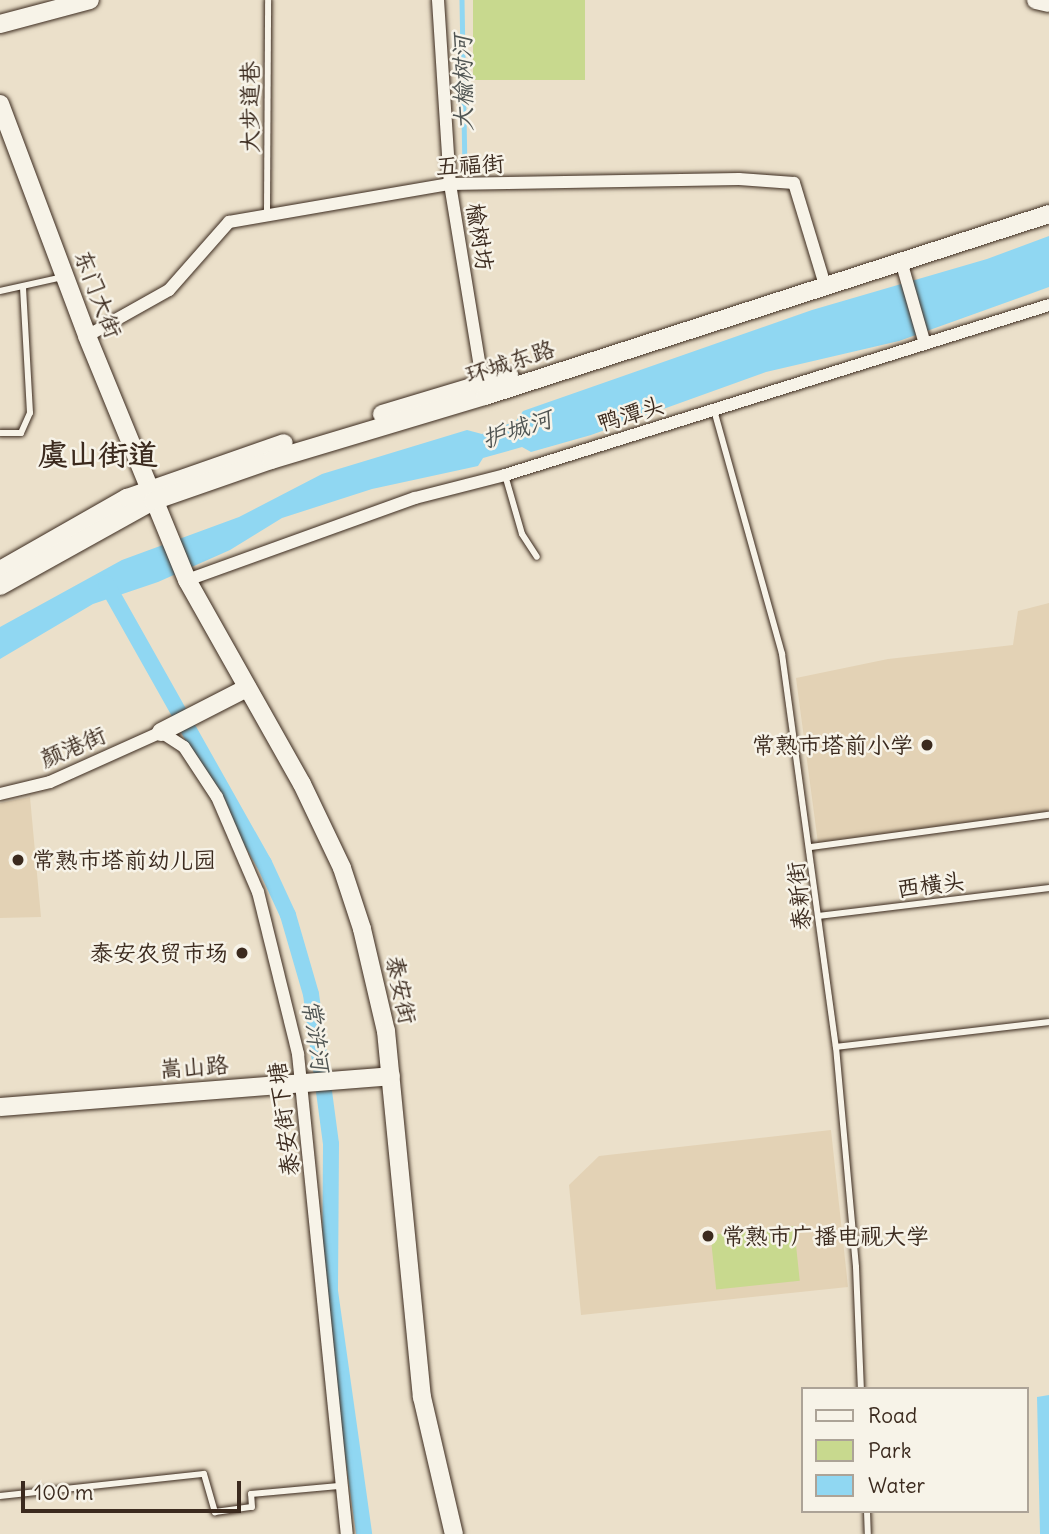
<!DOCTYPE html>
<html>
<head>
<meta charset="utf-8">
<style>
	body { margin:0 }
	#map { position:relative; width:1049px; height:1534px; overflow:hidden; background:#ebe0ca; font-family:Delius,"LXGW WenKai TC",sans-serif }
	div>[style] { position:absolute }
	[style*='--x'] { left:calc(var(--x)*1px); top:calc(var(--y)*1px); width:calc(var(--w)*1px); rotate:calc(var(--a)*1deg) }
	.built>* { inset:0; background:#e3d2b5 }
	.green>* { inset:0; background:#c8d98e; transform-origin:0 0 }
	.water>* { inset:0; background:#90d7f2 }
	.stream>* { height:4.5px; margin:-2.25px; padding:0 2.25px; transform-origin:2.25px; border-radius:2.25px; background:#90d7f2 }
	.canal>* { height:16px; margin:-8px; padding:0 8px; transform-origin:8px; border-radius:8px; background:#90d7f2 }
	.roads { filter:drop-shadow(0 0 2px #3b2a1e) drop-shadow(0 0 2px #3b2a1e) }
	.lane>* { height:6px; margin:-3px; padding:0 3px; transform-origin:3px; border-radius:3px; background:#f7f3e8 }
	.street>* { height:12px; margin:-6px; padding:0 6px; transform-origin:6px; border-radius:6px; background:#f7f3e8 }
	.secondary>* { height:18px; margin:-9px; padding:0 9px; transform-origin:9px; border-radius:9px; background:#f7f3e8 }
	.dots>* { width:19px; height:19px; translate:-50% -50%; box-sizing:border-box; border:4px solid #f7f3e8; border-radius:50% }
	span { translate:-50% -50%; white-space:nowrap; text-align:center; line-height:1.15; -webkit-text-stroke:5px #f7f3e8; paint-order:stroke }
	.street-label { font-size:23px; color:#3b2a1e }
	.poi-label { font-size:23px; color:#3b2a1e }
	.right { translate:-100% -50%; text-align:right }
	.left { translate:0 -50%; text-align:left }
	.water-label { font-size:24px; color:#505553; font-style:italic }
	.district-label { font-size:30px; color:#3b2a1e; font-weight:700 }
	.legend { position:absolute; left:801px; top:1387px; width:228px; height:126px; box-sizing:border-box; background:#f7f3e8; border:2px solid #aca397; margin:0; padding:9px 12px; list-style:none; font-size:21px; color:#3b2a1e }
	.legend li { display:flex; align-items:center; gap:14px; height:35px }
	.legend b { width:35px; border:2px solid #aca397 }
	.scale { position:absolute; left:21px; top:1481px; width:220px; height:32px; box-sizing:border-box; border:4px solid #3b2a1e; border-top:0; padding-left:9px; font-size:21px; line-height:24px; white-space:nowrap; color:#3b2a1e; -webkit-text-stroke:5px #f7f3e8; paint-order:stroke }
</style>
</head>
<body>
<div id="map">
	<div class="built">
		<div style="clip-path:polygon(1049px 603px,1049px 811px,818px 843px,796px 678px,888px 659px,1013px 645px,1018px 611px)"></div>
		<div style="clip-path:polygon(30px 797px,41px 917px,0 918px,0 803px)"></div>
		<div style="clip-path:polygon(831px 1130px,848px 1287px,581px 1315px,569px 1185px,599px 1156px)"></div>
	</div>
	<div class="green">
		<div style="left:473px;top:0;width:112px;height:80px"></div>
		<div style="left:794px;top:1226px;width:55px;height:84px;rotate:84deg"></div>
	</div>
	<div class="water">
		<div style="clip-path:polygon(1049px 236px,1049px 287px,899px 341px,766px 372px,591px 435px,531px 452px,522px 447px,483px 458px,478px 466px,372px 489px,282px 518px,230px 550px,158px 582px,93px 604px,0 659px,0 627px,122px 560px,239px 517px,322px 474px,467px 430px,482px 434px,516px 421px,523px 411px,812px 310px,987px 259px)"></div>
		<div style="clip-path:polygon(1049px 1395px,1049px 1534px,1040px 1534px,1037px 1397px)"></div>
	</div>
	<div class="stream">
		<div style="--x:462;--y:0;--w:166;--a:89"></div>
	</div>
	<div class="canal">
		<div style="--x:106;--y:583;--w:322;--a:60.6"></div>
		<div style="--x:264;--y:863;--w:57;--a:65.2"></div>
		<div style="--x:288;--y:915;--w:82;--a:73.8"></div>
		<div style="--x:311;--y:994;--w:151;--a:82.4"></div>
		<div style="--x:331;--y:1144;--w:147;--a:90.4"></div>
		<div style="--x:330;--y:1291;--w:245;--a:82"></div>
	</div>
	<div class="roads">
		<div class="lane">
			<div style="--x:267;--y:213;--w:213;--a:-89.7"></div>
			<div style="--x:0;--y:291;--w:65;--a:-12.5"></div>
			<div style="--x:714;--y:410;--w:253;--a:74.4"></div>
			<div style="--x:782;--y:654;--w:397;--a:82.2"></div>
			<div style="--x:836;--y:1047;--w:221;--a:84.8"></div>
			<div style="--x:856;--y:1267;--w:122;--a:87.7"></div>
			<div style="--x:0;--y:433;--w:21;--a:0"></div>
			<div style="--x:21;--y:433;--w:22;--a:-66"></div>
			<div style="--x:30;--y:413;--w:126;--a:-93.2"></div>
			<div style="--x:505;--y:475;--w:61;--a:73.9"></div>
			<div style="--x:522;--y:534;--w:27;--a:57"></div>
			<div style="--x:811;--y:847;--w:240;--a:-7.7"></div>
			<div style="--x:818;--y:916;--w:233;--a:-6.9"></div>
			<div style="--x:836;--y:1047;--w:214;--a:-6.7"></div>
			<div style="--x:0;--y:1496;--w:205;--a:-6.2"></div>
			<div style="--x:204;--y:1474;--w:40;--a:74"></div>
			<div style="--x:215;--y:1512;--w:37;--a:-8"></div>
			<div style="--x:252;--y:1507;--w:13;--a:-94"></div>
			<div style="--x:251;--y:1494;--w:88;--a:-5.2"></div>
			<div style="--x:867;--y:1511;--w:23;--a:88"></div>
		</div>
		<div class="street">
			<div style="--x:438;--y:0;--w:184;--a:86.3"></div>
			<div style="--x:450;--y:184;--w:211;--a:80.7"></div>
			<div style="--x:901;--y:261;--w:86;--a:73.9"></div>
			<div style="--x:87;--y:336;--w:94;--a:-29.3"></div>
			<div style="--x:169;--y:290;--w:91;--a:-48.6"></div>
			<div style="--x:229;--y:222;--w:224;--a:-9.8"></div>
			<div style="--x:450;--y:184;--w:289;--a:-1"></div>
			<div style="--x:739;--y:179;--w:55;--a:4.2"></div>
			<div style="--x:794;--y:183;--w:107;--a:73.1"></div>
			<div style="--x:187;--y:580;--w:242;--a:-19.8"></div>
			<div style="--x:415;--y:498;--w:93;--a:-14.3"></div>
			<div style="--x:505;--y:475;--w:570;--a:-17.35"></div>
			<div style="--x:0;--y:794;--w:51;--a:-13.5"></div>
			<div style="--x:50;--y:782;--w:122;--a:-24.2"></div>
			<div style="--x:161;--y:732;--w:27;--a:33"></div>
			<div style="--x:184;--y:747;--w:60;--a:56.6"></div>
			<div style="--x:217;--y:797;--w:103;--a:66.7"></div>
			<div style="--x:258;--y:892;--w:167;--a:76.1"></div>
			<div style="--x:298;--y:1054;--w:482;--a:84.2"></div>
		</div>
		<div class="secondary">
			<div style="--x:1036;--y:0;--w:13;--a:13"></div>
			<div style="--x:0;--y:24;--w:93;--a:-14.9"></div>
			<div style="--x:0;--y:104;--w:248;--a:69.4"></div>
			<div style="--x:87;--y:336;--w:264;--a:67.7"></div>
			<div style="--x:187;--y:580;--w:234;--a:60.6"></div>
			<div style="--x:302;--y:784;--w:93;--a:64.5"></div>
			<div style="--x:342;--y:868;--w:64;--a:71.8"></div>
			<div style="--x:362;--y:929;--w:105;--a:76.8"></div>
			<div style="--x:386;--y:1031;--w:368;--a:84.4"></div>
			<div style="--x:422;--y:1397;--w:141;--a:76.9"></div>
			<div style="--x:382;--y:414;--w:133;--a:-16.7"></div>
			<div style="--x:0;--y:570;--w:146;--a:-29.6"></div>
			<div style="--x:127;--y:498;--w:166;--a:-19.3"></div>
			<div style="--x:0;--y:586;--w:175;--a:-29.1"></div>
			<div style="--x:153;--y:501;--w:125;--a:-19.2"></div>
			<div style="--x:271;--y:460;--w:223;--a:-16.7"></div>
			<div style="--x:485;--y:396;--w:593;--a:-17.88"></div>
			<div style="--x:161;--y:732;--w:97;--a:-27.1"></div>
			<div style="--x:0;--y:1107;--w:392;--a:-4.5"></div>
		</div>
	</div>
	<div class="dots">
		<div style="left:927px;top:745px;background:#3b2a1e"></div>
		<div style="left:18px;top:860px;background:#3b2a1e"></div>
		<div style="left:242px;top:953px;background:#3b2a1e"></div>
		<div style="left:708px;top:1236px;background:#3b2a1e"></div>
	</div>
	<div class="street-label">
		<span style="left:250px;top:107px;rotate:-90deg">大步道巷</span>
		<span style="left:470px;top:165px;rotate:-3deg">五福街</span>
		<span style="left:480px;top:237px;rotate:81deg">榆树坊</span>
		<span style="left:98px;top:294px;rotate:69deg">东门大街</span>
		<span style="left:510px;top:362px;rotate:-18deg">环城东路</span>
		<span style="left:631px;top:414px;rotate:-17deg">鸭潭头</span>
		<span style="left:73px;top:747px;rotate:-23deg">颜港街</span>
		<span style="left:931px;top:885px;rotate:-7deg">西横头</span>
		<span style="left:799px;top:896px;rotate:-96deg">泰新街</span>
		<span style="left:401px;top:990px;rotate:78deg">泰安街</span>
		<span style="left:194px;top:1067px;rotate:-4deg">嵩山路</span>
		<span style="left:284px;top:1119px;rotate:-97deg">泰安街下塘</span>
	</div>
	<div class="poi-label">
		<span class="right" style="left:913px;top:745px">常熟市塔前小学</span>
		<span class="left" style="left:32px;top:860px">常熟市塔前幼儿园</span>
		<span class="right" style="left:228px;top:953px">泰安农贸市场</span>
		<span class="left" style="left:722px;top:1236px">常熟市广播电视大学</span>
	</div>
	<div class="water-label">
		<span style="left:463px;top:83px;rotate:-91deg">大榆树河</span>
		<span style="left:517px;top:429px;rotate:-18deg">护城河</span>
		<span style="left:316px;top:1035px;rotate:82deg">常浒河</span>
	</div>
	<div class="district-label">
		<span style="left:98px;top:454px">虞山街道</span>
	</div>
	<ul class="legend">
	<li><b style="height:9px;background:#f7f3e8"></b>Road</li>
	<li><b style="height:19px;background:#c8d98e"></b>Park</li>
	<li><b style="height:19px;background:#90d7f2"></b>Water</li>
	</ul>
	<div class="scale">100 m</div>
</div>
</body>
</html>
